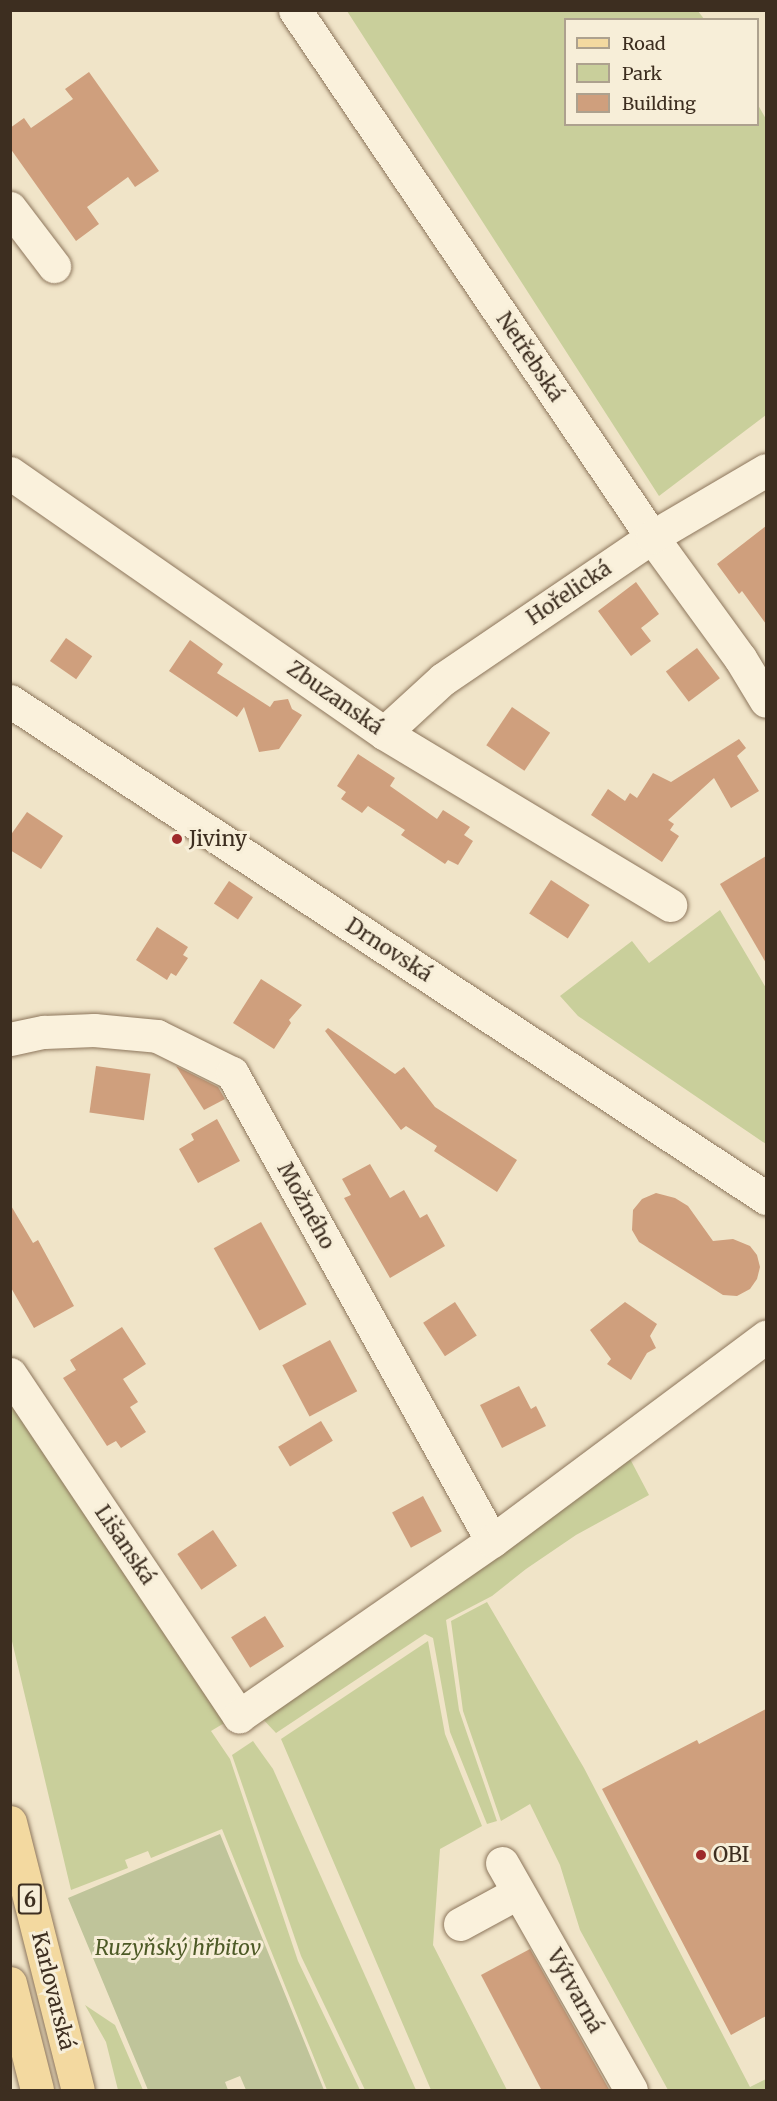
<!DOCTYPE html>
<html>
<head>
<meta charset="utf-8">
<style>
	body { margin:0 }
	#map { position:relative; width:777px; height:2101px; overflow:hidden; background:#f0e4c8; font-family:Merriweather,serif }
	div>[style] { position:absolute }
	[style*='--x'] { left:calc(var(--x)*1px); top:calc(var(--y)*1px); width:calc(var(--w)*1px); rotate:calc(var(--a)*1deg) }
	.green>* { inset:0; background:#c9cf9b }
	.cemetery>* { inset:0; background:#bfc49a }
	.building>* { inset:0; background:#cf9f7d; transform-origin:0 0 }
	.roads { filter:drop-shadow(0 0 2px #8d765c) drop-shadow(0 0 2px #8d765c) }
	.minor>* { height:33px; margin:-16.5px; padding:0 16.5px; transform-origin:16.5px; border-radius:16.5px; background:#faf1dc }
	.secondary>* { height:33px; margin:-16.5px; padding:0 16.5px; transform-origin:16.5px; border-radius:16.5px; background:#faf1dc }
	.primary>* { height:33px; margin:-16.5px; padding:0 16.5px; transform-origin:16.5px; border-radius:16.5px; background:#f3d9a0 }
	.dots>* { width:16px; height:16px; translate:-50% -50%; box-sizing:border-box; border:3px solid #f7eed8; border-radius:50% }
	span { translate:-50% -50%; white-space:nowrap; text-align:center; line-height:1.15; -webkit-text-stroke:6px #f7eed8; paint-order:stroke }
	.shield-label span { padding:2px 4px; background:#f7eed8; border:2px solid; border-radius:4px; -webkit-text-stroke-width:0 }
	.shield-label { font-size:20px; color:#3d2e20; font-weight:700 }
	.street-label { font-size:21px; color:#3d2e20 }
	.poi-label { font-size:21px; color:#3d2e20 }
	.left { translate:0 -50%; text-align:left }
	.park-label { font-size:21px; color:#4d5a26; font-style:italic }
	.frame { position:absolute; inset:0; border:12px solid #3d2e20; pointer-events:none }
	.legend { position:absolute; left:564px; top:18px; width:195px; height:108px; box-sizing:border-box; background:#f7eed8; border:2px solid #ada18e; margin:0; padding:8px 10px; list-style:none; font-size:18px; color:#3d2e20 }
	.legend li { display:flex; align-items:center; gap:12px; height:30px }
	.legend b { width:30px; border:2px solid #ada18e }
</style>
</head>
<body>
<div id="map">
	<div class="green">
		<div style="clip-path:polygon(347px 11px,698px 11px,704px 19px,566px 20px,566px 124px,758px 124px,758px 105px,766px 119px,766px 415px,659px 496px)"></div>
		<div style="clip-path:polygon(720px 910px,766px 988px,766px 1144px,578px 1016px,560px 996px,632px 941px,649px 963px)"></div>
		<div style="clip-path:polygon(10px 1393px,226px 1722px,211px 1731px,230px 1759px,298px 1961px,360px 2090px,327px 2090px,222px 1829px,151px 1858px,148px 1851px,125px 1860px,128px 1868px,71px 1890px,11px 1637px)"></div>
		<div style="clip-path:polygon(628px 1455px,649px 1495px,576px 1535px,526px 1569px,492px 1596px,446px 1620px,459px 1710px,497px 1821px,487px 1824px,450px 1732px,433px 1638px,425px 1634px,276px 1733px,258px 1714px)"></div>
		<div style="clip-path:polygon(487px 1602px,584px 1768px,750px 2087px,766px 2079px,766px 2090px,668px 2090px,580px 1930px,560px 1865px,530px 1804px,501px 1821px,463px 1711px,451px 1621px)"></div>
		<div style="clip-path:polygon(428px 1641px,445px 1734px,482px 1826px,440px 1849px,433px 1945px,507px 2090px,431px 2090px,281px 1739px)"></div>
		<div style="clip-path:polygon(253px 1741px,273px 1769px,416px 2090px,365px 2090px,301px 1956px,232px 1755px)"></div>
		<div style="clip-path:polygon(85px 2005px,115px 2025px,143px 2090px,118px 2090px,106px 2042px)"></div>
	</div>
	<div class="cemetery">
		<div style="clip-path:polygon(220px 1834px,324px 2090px,246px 2090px,240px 2076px,225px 2082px,228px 2090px,148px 2090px,68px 1898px)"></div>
	</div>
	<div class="building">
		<div style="clip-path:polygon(89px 72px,159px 171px,135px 187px,128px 177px,87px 207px,99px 224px,76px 241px,10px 148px,10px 128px,24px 118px,31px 128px,73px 99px,65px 89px)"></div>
		<div style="clip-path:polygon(766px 526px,766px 624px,742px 591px,739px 594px,717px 564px)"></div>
		<div style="clip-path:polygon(636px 582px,659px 614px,641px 628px,651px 641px,631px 656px,598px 611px)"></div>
		<div style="left:66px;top:638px;width:32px;height:28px;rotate:35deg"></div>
		<div style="clip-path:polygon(190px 640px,223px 664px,217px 673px,270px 707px,274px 701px,288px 699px,292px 709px,302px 715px,279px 749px,259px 752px,244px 707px,237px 717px,169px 671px)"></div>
		<div style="left:697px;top:648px;width:38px;height:39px;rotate:53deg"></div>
		<div style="left:512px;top:707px;width:46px;height:46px;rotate:34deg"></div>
		<div style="clip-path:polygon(739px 739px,746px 748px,737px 756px,759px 791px,731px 808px,714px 778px,668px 820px,674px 824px,670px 830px,679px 836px,662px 862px,591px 815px,608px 789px,625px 801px,630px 793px,637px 798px,653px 773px,671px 782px)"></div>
		<div style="clip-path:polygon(358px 754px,395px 778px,390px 786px,437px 819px,443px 810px,470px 827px,464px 835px,473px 841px,458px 865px,448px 860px,445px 864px,401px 835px,405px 830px,368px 806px,362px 813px,341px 799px,346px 792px,337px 786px)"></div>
		<div style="clip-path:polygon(27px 812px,63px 836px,41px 869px,10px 850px,10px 836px)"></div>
		<div style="clip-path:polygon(766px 856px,766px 963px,720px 884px)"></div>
		<div style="left:551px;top:880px;width:46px;height:40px;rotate:33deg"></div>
		<div style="left:229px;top:881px;width:29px;height:27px;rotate:34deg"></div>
		<div style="clip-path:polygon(157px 927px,188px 947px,183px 955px,188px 958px,176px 976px,171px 973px,167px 980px,136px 960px)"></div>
		<div style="clip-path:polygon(261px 979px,302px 1005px,289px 1020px,291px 1023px,274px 1049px,233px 1023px)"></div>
		<div style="clip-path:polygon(328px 1028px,395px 1074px,404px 1067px,435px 1107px,517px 1160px,497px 1192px,434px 1151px,437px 1146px,406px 1126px,401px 1130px,325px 1031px)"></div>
		<div style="left:96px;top:1066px;width:55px;height:47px;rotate:8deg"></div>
		<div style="clip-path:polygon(176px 1066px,218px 1087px,225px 1099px,204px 1110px)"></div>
		<div style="clip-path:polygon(217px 1119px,240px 1161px,198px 1183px,179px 1149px,194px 1140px,191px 1134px)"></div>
		<div style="clip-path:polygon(370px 1164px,390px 1198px,404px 1190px,420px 1218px,427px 1214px,445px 1246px,390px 1278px,344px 1198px,351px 1195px,342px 1179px)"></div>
		<div style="clip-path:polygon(656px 1193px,675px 1198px,688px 1206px,713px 1241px,733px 1239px,750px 1246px,757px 1255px,760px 1267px,757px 1279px,750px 1289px,737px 1296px,723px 1295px,639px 1242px,632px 1230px,633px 1210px,642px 1199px)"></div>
		<div style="clip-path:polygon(10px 1204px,33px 1243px,38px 1240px,74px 1306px,34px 1328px,10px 1286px)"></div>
		<div style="left:261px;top:1222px;width:94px;height:54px;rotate:61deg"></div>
		<div style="left:455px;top:1302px;width:40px;height:38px;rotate:57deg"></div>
		<div style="clip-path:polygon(625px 1302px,657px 1324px,650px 1336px,656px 1348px,647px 1353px,631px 1380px,607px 1364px,611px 1359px,590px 1330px)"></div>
		<div style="clip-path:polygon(122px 1327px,146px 1364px,123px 1379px,138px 1402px,130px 1407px,146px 1432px,121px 1448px,116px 1441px,107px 1446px,63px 1378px,76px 1370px,70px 1360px)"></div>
		<div style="left:330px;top:1340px;width:58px;height:54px;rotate:62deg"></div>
		<div style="clip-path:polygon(519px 1386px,531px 1409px,536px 1406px,546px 1426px,502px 1448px,480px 1405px)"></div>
		<div style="left:321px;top:1421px;width:23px;height:50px;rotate:59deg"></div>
		<div style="left:423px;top:1496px;width:40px;height:35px;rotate:62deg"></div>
		<div style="left:213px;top:1530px;width:43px;height:43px;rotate:56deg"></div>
		<div style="left:265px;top:1616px;width:36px;height:40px;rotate:58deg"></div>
		<div style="clip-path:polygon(766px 1709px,766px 2016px,731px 2035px,602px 1789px,697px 1740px,699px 1744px)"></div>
		<div style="clip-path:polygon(530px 1949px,610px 2091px,542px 2091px,481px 1975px)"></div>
	</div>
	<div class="roads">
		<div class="minor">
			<div style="--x:295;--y:10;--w:637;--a:55.89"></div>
			<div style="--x:652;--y:537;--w:150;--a:54"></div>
			<div style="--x:740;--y:658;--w:50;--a:58.8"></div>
			<div style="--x:10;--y:208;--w:73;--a:52.8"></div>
			<div style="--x:10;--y:473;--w:455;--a:34.8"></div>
			<div style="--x:384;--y:733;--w:334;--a:31"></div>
			<div style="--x:384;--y:733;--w:80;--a:-42.5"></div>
			<div style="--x:443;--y:679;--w:253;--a:-34.2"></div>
			<div style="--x:652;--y:537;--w:132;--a:-30.4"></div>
			<div style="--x:10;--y:1039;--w:35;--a:-12"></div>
			<div style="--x:44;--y:1032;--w:50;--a:-2.3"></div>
			<div style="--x:94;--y:1030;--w:63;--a:5.4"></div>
			<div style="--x:157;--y:1036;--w:84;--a:26.3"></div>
			<div style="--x:232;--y:1073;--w:535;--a:60.95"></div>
			<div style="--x:10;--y:1374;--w:412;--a:56.2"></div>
			<div style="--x:239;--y:1716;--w:308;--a:-34.7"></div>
			<div style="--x:492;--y:1541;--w:342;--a:-36.7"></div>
			<div style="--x:502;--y:1863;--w:261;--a:60.4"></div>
			<div style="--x:460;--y:1924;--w:65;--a:-28.5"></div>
		</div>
		<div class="secondary">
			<div style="--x:10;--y:701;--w:905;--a:33.32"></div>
		</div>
		<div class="primary">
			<div style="--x:10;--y:1822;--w:276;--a:75.8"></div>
			<div style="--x:10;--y:1983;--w:110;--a:75.8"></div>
		</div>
	</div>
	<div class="dots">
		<div style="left:177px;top:839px;background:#9e2a2b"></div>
		<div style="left:701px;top:1855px;background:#9e2a2b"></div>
	</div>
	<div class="shield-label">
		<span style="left:30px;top:1899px">6</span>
	</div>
	<div class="street-label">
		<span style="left:530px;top:357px;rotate:56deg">Netřebská</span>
		<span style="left:569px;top:593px;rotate:-34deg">Hořelická</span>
		<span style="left:335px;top:698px;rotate:35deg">Zbuzanská</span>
		<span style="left:389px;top:950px;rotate:33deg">Drnovská</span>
		<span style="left:306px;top:1206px;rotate:61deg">Možného</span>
		<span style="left:125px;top:1545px;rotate:56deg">Lišanská</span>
		<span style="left:53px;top:1991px;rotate:76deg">Karlovarská</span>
		<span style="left:575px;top:1991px;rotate:61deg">Výtvarná</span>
	</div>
	<div class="poi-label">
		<span class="left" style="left:189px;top:839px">Jiviny</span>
		<span class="left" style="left:713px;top:1855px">OBI</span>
	</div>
	<div class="park-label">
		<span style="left:178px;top:1948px">Ruzyňský hřbitov</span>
	</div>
	<div class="frame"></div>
	<ul class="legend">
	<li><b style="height:8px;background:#f3d9a0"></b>Road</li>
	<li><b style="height:16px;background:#c9cf9b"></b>Park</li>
	<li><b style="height:16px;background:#cf9f7d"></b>Building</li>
	</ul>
</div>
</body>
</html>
